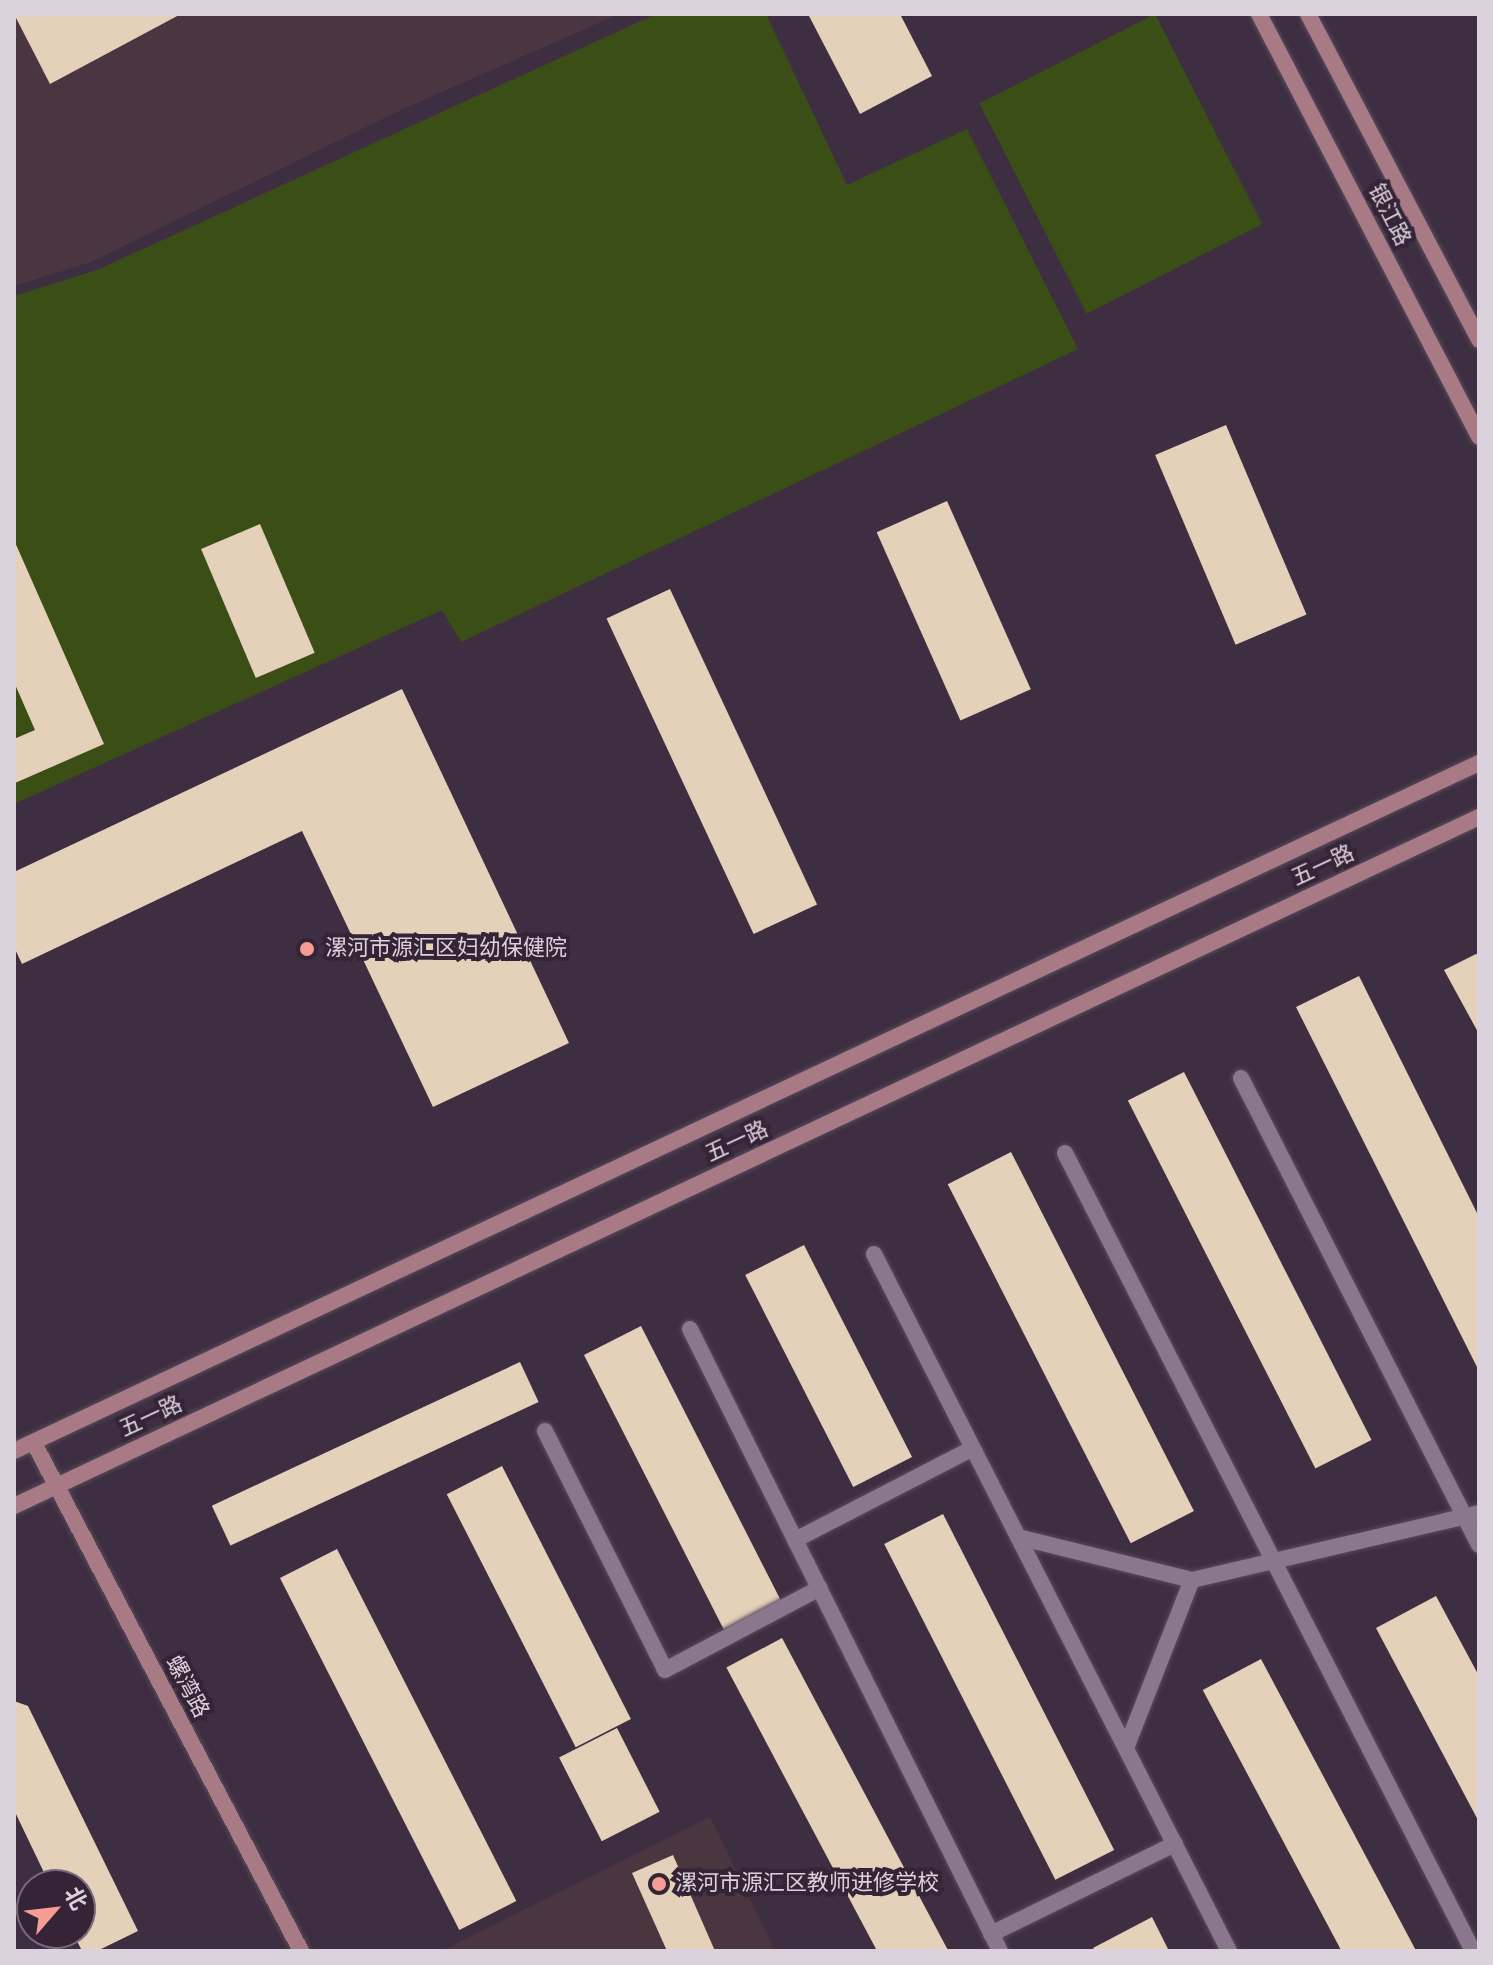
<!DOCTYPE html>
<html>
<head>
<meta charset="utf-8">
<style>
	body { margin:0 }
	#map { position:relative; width:1493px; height:1965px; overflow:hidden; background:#3e2e41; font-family:"Alegreya Sans","Noto Sans SC",sans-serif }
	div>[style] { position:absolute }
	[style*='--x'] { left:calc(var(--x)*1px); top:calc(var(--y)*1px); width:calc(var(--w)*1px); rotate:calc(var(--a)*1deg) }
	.commercial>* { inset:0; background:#493640 }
	.education>* { inset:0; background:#49363f }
	.green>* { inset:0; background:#3b4e15; transform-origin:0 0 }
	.building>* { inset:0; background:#e5d0b9; transform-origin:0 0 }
	.roads { filter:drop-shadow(0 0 2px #584b5a) drop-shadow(0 0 2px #584b5a) }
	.street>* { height:16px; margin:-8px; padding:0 8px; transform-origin:8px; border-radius:8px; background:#8a778d }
	.secondary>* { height:16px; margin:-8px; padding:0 8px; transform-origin:8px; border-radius:8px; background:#a77a86 }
	.dots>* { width:22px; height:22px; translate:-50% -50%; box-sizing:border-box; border:4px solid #342436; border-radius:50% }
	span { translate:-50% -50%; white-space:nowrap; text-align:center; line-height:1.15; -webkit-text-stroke:8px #342436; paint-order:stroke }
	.street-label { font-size:22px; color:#dcd2dd }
	.poi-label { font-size:22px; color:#dcd2dd }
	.left { translate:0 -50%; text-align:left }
	.frame { position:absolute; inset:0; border:16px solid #dcd2dd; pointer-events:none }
	.north { position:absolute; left:16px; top:1869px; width:80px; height:80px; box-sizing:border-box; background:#342436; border:2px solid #776a79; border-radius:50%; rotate:62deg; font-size:22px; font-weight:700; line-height:32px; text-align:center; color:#dcd2dd }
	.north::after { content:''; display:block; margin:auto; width:28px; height:36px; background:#f59c95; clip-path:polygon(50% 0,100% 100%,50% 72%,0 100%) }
</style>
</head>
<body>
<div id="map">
	<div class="commercial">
		<div style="clip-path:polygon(14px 14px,619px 14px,401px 110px,91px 262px,14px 286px)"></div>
	</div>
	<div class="education">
		<div style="clip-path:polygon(710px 1817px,775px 1951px,441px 1951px)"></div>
	</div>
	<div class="green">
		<div style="clip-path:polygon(656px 14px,766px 14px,847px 185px,967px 129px,1078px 349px,461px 642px,442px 610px,14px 804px,14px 296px,97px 270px)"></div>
		<div style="left:1155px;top:14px;width:236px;height:197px;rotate:63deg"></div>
	</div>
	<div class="building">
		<div style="clip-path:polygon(14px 14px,181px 14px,50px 84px)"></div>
		<div style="clip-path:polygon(808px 14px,900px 14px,932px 76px,860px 114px)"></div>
		<div style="left:1226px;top:425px;width:206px;height:77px;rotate:67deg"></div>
		<div style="left:947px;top:501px;width:206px;height:77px;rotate:66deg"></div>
		<div style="left:260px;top:524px;width:140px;height:64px;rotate:67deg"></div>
		<div style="clip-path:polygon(14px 540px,104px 744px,15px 783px,14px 739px,35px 730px,14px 682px)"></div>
		<div style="left:670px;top:589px;width:348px;height:70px;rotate:65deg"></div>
		<div style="clip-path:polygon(402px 689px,569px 1043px,433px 1107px,302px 831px,22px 964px,14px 947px,14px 872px)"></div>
		<div style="clip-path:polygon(1476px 954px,1479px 955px,1479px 1034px,1444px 970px)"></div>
		<div style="clip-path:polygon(1359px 976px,1479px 1217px,1479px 1371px,1296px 1007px)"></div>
		<div style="left:1184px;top:1072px;width:413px;height:63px;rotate:63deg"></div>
		<div style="left:1011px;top:1152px;width:403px;height:71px;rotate:63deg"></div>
		<div style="left:804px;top:1245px;width:238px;height:66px;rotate:63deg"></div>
		<div style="left:641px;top:1326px;width:308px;height:64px;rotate:63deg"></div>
		<div style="left:520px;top:1362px;width:44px;height:340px;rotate:65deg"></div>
		<div style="left:502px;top:1466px;width:284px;height:62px;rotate:63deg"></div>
		<div style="left:943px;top:1514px;width:377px;height:66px;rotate:63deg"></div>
		<div style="left:337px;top:1549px;width:395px;height:64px;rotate:63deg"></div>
		<div style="clip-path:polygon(1436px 1596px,1479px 1676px,1479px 1822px,1376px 1628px)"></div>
		<div style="left:782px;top:1638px;width:353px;height:63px;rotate:62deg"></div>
		<div style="left:1261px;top:1659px;width:332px;height:66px;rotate:62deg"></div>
		<div style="clip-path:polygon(14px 1701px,28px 1706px,138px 1931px,97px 1951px,82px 1951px,73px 1933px,80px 1933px,80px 1885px,50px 1885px,14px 1810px)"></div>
		<div style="left:617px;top:1728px;width:94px;height:65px;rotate:63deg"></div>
		<div style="clip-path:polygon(673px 1855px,715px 1951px,667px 1951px,632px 1873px)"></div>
		<div style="clip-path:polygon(1152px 1917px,1169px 1951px,1095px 1951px,1093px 1948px)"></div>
	</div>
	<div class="roads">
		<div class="street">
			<div style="--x:1241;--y:1078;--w:524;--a:62.99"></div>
			<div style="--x:1065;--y:1153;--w:896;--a:62.92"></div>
			<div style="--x:874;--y:1254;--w:782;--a:63.01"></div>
			<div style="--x:690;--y:1329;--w:695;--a:63.51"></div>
			<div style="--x:545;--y:1431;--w:267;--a:63.3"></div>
			<div style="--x:665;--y:1670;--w:175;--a:-27.9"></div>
			<div style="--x:1018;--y:1537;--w:179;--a:13.9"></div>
			<div style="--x:795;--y:1540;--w:200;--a:-27.3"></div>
			<div style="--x:1126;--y:1748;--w:180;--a:-68.6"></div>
			<div style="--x:1192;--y:1580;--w:295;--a:-13.1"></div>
			<div style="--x:991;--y:1934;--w:205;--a:-26.1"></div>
		</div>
		<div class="secondary">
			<div style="--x:1259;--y:14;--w:477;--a:62.5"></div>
			<div style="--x:1308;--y:14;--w:368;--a:62.3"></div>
			<div style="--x:34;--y:1443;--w:574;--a:62.27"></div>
			<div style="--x:14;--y:1451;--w:1619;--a:-25.16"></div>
			<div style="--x:14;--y:1506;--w:1619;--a:-25.19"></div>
		</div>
	</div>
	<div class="dots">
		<div style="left:307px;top:949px;background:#f59c95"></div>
		<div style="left:659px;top:1884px;background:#f59c95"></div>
	</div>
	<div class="street-label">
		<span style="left:1389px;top:215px;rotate:63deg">银江路</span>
		<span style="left:1323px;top:866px;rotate:-25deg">五一路</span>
		<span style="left:737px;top:1142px;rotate:-25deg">五一路</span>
		<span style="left:151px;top:1417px;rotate:-25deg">五一路</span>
		<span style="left:187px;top:1687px;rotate:62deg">螺湾路</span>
	</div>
	<div class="poi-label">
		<span class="left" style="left:325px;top:949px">漯河市源汇区妇幼保健院</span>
		<span class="left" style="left:675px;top:1884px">漯河市源汇区教师进修学校</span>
	</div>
	<div class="frame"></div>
	<div class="north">北</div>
</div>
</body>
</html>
